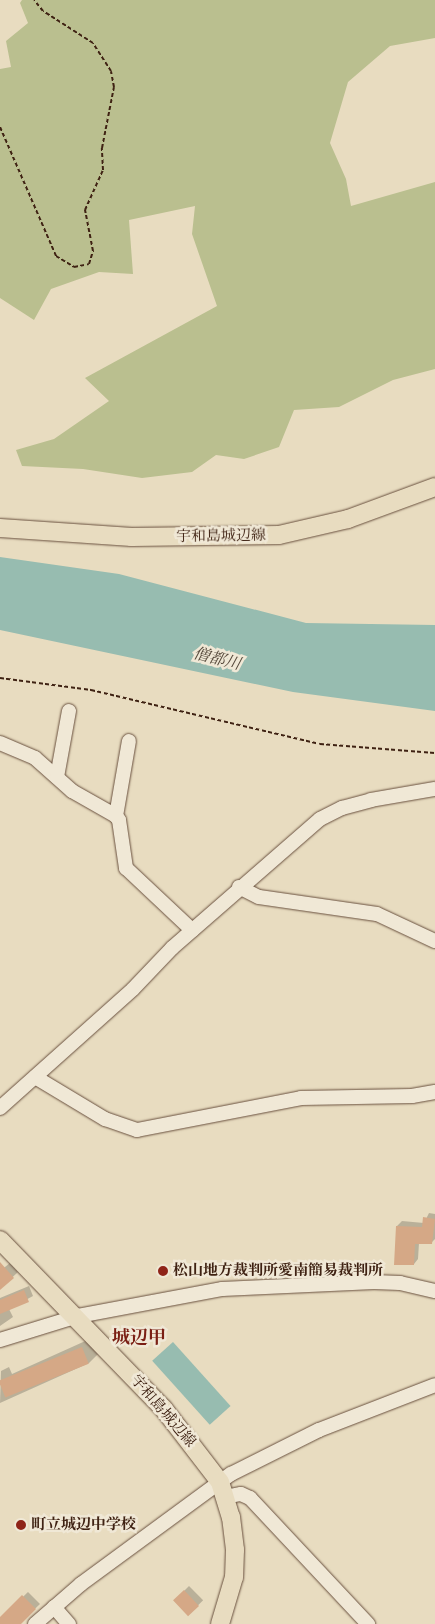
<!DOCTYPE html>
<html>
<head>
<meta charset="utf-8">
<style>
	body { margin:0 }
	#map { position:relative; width:435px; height:1624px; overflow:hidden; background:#e8dcc0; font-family:Cardo,"Noto Serif JP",serif }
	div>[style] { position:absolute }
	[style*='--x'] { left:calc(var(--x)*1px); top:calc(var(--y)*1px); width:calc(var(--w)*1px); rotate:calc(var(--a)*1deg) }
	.green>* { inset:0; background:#babf8f }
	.water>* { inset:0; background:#97bcb0; transform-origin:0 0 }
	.shadow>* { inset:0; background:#0003; transform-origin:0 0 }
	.building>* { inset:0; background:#d5a886; transform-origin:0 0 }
	.path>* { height:2px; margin-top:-1px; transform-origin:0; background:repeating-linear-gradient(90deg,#3f2213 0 4px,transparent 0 6.5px) }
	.roads { filter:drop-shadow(0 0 1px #69503e) drop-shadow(0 0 1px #69503e) }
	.minor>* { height:14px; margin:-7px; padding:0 7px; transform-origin:7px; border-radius:7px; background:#f0e8d6 }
	.major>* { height:18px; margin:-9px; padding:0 9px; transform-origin:9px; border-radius:9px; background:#e8dcc0 }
	.dots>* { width:14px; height:14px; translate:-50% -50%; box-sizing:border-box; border:2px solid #f0e8d6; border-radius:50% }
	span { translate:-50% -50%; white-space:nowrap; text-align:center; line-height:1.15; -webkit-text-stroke:5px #f0e8d6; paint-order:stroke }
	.street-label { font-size:15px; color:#3f2213 }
	.poi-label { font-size:15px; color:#3f2213; font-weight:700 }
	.left { translate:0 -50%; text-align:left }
	.water-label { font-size:16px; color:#55483a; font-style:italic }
	.quarter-label { font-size:18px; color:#7a1f14; font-weight:700 }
</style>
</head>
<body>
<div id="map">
	<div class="green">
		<div style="clip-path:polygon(22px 0,435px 0,435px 38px,390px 46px,348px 82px,330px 143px,346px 179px,351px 206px,435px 182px,435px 369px,393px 380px,339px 407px,294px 410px,279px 447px,244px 459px,216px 455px,192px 472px,142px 478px,83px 469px,22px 466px,16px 450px,54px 439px,109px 401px,85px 378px,217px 306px,192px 234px,195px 206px,129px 220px,133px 274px,99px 272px,51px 289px,34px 320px,0 298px,0 69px,11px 67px,6px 41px,28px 23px,20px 3px)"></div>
	</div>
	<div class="water">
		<div style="clip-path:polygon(0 557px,119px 574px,306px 623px,435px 625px,435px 711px,293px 692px,0 630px)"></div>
		<div style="left:173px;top:1342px;width:86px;height:28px;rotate:48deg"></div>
	</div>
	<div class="shadow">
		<div style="clip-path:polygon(429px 1213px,435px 1214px,435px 1239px,431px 1243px,419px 1243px,418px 1259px,414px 1264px,397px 1226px,402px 1221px,424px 1223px)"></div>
		<div style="clip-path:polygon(10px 1263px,18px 1272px,0 1289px,0 1271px)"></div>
		<div style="clip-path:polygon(29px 1286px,33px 1296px,9px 1309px,13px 1317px,0 1326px,0 1298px)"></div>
		<div style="clip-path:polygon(92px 1338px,99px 1353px,89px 1363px,0 1403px,1px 1371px,9px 1367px,12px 1374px)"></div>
		<div style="left:189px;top:1586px;width:20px;height:21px;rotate:45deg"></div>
		<div style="clip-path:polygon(28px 1592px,40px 1604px,19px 1624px,0 1624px,0 1619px)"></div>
	</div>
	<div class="building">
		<div style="clip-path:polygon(423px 1217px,435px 1219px,432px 1244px,415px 1244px,414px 1265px,394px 1265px,396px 1226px,422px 1227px)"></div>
		<div style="clip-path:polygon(0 1262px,14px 1278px,0 1290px)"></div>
		<div style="clip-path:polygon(24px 1290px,29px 1302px,0 1314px,0 1300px)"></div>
		<div style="left:82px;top:1347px;width:18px;height:90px;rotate:68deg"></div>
		<div style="left:184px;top:1590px;width:22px;height:15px;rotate:47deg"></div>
		<div style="clip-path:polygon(22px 1595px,36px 1609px,21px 1624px,0 1624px,0 1617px)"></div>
	</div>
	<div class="path">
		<div style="--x:0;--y:127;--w:141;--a:66.5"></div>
		<div style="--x:56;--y:256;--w:21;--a:31"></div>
		<div style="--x:74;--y:267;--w:15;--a:-11"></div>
		<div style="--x:89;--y:264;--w:14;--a:-73"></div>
		<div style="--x:93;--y:251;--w:42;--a:-101"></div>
		<div style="--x:85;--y:210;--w:44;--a:-65.8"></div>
		<div style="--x:103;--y:170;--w:22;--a:-93"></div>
		<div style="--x:102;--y:148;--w:62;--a:-78.9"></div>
		<div style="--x:114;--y:87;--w:16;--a:-101"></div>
		<div style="--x:111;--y:71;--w:33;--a:-123"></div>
		<div style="--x:93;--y:43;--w:59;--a:-147.4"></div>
		<div style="--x:43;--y:11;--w:14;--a:-129"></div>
		<div style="--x:0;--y:678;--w:92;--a:7.5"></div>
		<div style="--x:91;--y:690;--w:235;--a:13.3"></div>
		<div style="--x:320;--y:744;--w:115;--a:4.5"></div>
	</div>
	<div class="roads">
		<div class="minor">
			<div style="--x:0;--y:743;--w:38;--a:23"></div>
			<div style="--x:35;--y:758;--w:50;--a:41.7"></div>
			<div style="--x:72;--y:791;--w:51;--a:29.6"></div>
			<div style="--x:116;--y:816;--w:5;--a:53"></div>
			<div style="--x:119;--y:820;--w:49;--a:81.7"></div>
			<div style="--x:126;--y:868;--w:91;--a:43.2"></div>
			<div style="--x:57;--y:777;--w:67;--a:-79.7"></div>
			<div style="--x:116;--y:816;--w:76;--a:-80.2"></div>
			<div style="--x:239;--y:887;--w:22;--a:27"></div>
			<div style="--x:259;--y:897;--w:119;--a:8.2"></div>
			<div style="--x:377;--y:914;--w:64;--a:25"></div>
			<div style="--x:35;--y:1077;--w:82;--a:31"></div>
			<div style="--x:105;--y:1119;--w:34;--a:19"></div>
			<div style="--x:137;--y:1130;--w:167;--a:-11"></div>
			<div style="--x:301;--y:1098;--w:111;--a:-1"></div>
			<div style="--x:412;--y:1096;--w:23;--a:-10"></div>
			<div style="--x:0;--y:1108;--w:178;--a:-41.8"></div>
			<div style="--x:133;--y:989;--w:57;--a:-46.4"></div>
			<div style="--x:172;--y:948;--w:196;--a:-41.1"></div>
			<div style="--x:320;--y:819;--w:25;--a:-27"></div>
			<div style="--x:342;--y:808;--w:30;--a:-15"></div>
			<div style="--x:371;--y:800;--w:65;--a:-9.8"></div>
			<div style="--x:0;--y:1340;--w:82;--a:-17.1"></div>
			<div style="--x:78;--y:1316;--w:147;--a:-10.6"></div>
			<div style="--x:222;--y:1289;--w:152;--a:-2.6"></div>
			<div style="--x:374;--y:1282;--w:26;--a:2"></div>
			<div style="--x:400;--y:1283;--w:36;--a:13"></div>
			<div style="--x:225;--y:1497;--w:16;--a:-11"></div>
			<div style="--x:241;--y:1494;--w:10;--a:24"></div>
			<div style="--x:250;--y:1498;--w:173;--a:46.9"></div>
			<div style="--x:54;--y:1607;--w:23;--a:49"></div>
			<div style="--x:35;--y:1624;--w:61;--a:-41"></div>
			<div style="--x:81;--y:1584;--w:186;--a:-36.3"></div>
			<div style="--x:231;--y:1474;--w:98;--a:-26.6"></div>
			<div style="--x:319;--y:1430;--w:124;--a:-21.2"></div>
		</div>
		<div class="major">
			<div style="--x:0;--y:528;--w:132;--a:3.9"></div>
			<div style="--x:132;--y:537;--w:147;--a:-0.8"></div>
			<div style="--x:279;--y:535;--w:71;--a:-13.1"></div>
			<div style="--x:348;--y:519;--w:93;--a:-20.2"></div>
			<div style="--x:0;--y:1240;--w:234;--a:45.9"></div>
			<div style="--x:163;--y:1408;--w:93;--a:52.4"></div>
			<div style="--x:220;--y:1482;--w:37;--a:73"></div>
			<div style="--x:231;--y:1517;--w:33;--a:83"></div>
			<div style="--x:235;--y:1550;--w:27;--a:92"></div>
			<div style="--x:234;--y:1577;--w:49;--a:106.6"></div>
		</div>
	</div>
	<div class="dots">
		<div style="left:163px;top:1271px;background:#8f2418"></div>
		<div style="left:21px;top:1525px;background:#8f2418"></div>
	</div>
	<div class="street-label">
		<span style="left:221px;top:536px;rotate:-1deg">宇和島城辺線</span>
		<span style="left:163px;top:1411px;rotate:49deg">宇和島城辺線</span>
	</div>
	<div class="poi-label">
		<span class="left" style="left:173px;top:1271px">松山地方裁判所愛南簡易裁判所</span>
		<span class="left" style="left:31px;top:1525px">町立城辺中学校</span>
	</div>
	<div class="water-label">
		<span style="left:217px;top:659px;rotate:14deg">僧都川</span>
	</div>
	<div class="quarter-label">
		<span style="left:139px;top:1338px">城辺甲</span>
	</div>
</div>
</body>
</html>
